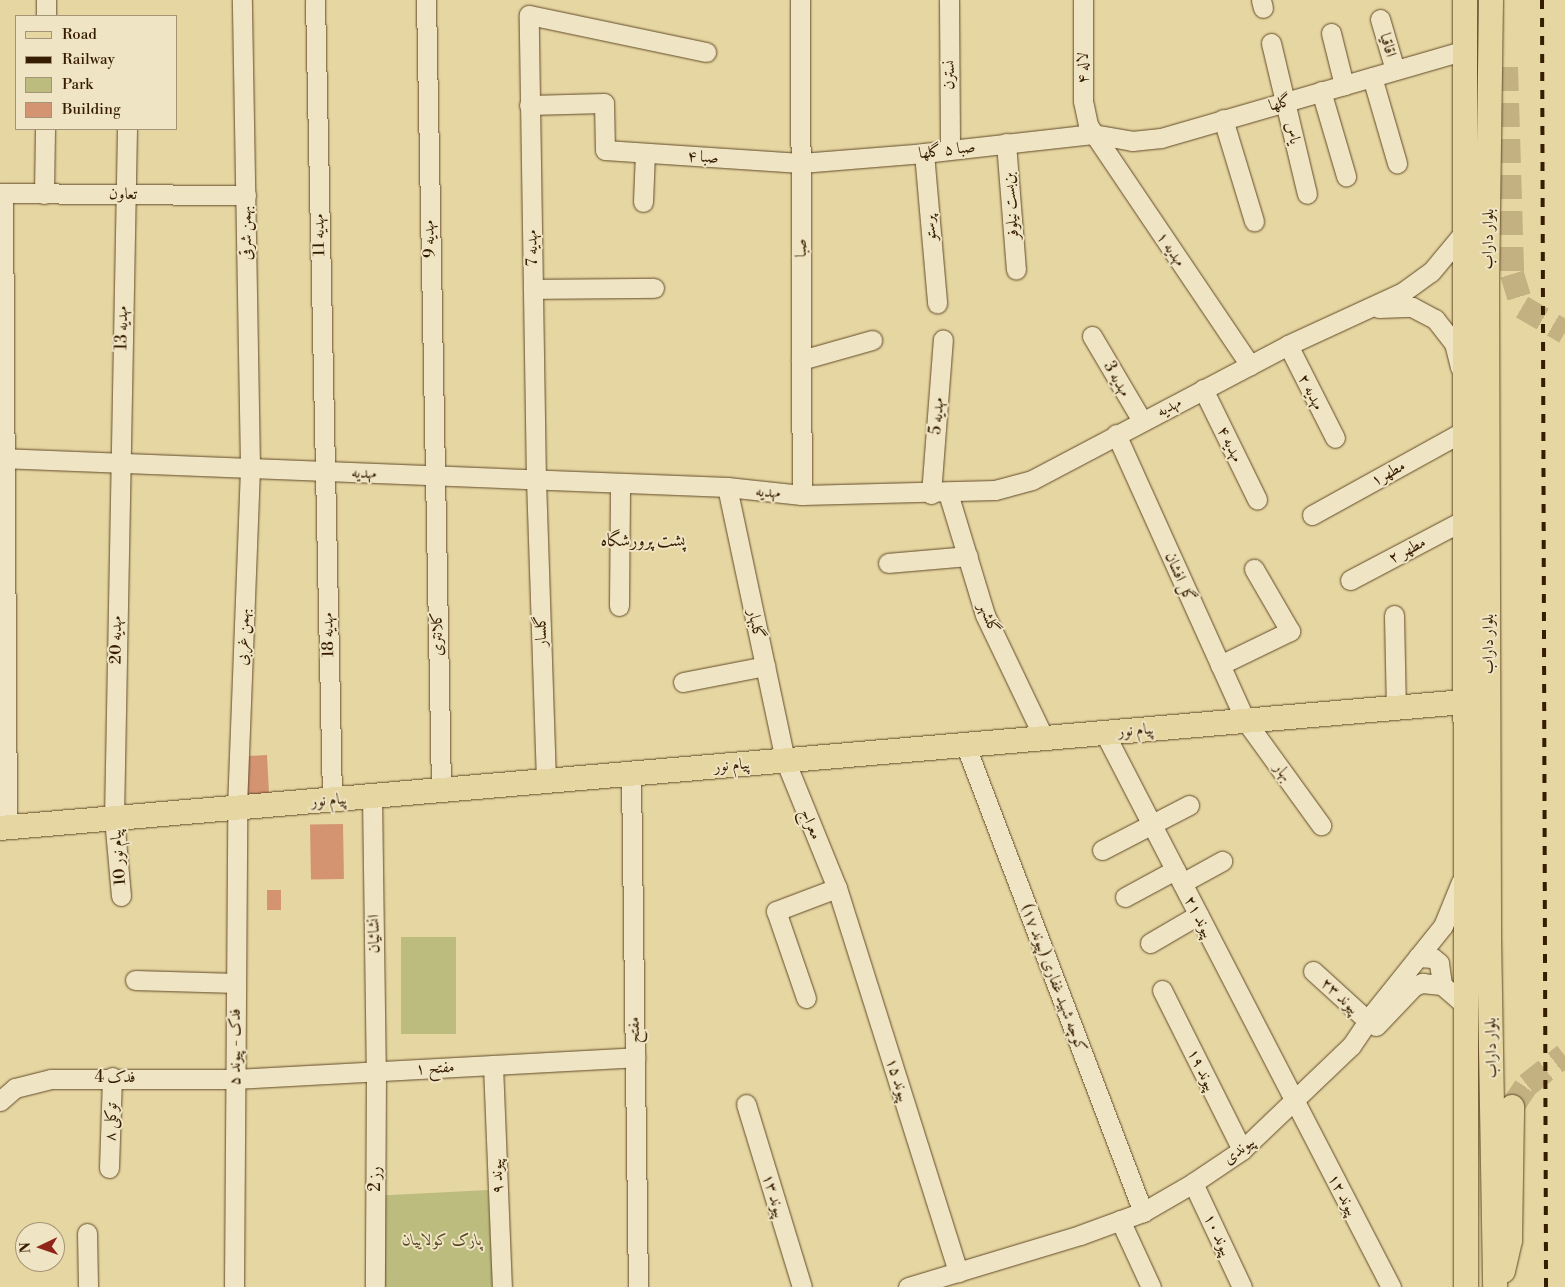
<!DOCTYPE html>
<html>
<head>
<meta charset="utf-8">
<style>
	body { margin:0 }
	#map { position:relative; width:1565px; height:1287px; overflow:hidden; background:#e6d6a2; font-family:"Libre Bodoni",Amiri,serif }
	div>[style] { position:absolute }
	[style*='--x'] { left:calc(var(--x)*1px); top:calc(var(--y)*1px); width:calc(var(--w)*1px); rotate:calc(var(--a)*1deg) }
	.green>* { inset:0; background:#bdbc7f; transform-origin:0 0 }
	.building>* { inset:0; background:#d49472; transform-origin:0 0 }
	.major-tunnel>* { height:24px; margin-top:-12px; transform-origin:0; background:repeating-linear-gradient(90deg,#c3b182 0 24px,transparent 0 36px) }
	.roads { filter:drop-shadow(0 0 1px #624b28) drop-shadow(0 0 1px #624b28) }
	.minor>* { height:19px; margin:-9.5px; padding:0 9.5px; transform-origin:9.5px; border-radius:9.5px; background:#efe4c3 }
	.major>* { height:24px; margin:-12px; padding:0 12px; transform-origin:12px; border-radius:12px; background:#e6d6a2 }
	.rail>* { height:4px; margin-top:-2px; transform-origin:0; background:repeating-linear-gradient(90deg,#361d00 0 9px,transparent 0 18px) }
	span { translate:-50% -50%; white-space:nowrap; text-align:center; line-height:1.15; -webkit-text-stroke:4px #efe4c3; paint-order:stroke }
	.street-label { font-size:16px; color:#361d00 }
	.park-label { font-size:16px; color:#584520; font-style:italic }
	.neighbourhood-label { font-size:18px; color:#361d00 }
	.legend { position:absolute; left:15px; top:15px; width:162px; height:115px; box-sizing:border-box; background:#efe4c3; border:1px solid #a59475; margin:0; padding:6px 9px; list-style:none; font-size:15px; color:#361d00 }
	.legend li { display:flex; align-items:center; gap:10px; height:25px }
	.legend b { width:25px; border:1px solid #a59475 }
	.north { position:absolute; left:15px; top:1222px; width:50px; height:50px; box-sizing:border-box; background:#efe4c3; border:1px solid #a59475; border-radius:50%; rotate:267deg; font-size:14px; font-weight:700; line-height:20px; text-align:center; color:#361d00 }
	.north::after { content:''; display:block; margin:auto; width:18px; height:22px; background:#8f2418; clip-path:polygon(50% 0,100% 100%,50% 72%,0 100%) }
</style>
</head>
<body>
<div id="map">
	<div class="green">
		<div style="left:456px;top:937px;width:97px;height:55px;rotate:90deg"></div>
		<div style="left:488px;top:1190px;width:97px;height:112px;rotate:87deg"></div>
	</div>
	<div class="building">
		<div style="left:267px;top:755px;width:39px;height:24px;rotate:87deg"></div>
		<div style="left:343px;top:824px;width:55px;height:33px;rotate:89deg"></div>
		<div style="left:267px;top:890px;width:14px;height:20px"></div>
	</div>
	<div class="major-tunnel">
		<div style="--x:1506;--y:67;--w:207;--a:88.3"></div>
		<div style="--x:1512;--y:274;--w:34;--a:73"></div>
		<div style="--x:1522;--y:307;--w:50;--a:30.2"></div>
		<div style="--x:1512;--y:1107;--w:27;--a:-56"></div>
		<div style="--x:1527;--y:1085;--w:48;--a:-38.3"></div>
	</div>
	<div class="roads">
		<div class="minor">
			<div style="--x:315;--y:0;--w:799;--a:88.78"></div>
			<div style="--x:426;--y:0;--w:790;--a:88.91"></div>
			<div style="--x:800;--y:0;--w:495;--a:89.8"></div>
			<div style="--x:949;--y:0;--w:149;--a:89.6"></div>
			<div style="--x:1083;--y:0;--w:101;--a:90"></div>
			<div style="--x:1083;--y:101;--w:25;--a:78"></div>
			<div style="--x:1088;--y:125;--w:290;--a:56"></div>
			<div style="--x:1261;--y:0;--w:8;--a:76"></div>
			<div style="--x:46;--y:16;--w:16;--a:-90"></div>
			<div style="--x:1380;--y:19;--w:53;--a:73.6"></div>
			<div style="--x:1331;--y:33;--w:54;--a:76"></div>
			<div style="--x:1271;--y:43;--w:155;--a:76.6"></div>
			<div style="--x:1372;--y:77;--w:90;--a:73.8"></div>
			<div style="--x:1321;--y:91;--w:89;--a:73.6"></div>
			<div style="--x:529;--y:105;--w:75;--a:-1.5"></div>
			<div style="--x:604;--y:103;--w:47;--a:88.8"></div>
			<div style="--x:605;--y:150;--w:196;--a:3.8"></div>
			<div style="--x:801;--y:163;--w:123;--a:-4.6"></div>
			<div style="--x:924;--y:153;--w:170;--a:-6.4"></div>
			<div style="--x:1093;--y:134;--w:40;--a:10"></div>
			<div style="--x:1132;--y:141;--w:29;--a:-6"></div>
			<div style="--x:1161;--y:138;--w:316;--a:-16.1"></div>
			<div style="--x:1223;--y:119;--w:107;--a:73.1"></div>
			<div style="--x:1006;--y:143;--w:127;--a:85.5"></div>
			<div style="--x:924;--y:153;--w:151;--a:85"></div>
			<div style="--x:0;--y:193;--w:246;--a:0.5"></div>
			<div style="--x:3;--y:193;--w:634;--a:89.64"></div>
			<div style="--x:44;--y:194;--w:65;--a:-89.1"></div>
			<div style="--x:643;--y:202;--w:49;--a:-87.7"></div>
			<div style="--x:533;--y:289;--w:121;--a:-0.5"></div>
			<div style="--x:1379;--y:308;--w:33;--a:-2"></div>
			<div style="--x:1412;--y:307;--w:26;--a:28"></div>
			<div style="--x:1435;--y:319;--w:31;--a:52"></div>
			<div style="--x:1454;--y:343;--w:25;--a:76"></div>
			<div style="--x:1092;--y:336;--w:99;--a:59.5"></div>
			<div style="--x:1288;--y:345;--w:104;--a:63.2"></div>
			<div style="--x:801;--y:360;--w:74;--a:-15.7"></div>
			<div style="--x:1203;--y:389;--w:123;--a:63.9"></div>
			<div style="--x:1116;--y:434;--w:314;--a:65.7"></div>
			<div style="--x:1245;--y:720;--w:130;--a:54.1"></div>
			<div style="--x:0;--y:458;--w:728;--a:2.28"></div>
			<div style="--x:727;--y:487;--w:75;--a:6.1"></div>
			<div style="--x:802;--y:495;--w:193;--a:-1.5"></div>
			<div style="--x:995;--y:490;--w:38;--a:-15"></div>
			<div style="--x:1032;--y:480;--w:289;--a:-27.8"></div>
			<div style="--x:1288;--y:345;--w:127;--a:-24.7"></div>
			<div style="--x:1403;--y:292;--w:34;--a:-36"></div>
			<div style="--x:1431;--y:272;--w:53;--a:-50.3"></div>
			<div style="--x:727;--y:487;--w:279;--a:78"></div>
			<div style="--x:785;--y:760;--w:138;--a:67.9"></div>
			<div style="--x:837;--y:888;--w:403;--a:72.5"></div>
			<div style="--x:948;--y:493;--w:127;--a:73.1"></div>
			<div style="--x:985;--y:615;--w:136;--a:64.4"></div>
			<div style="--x:931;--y:494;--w:155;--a:-85.6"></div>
			<div style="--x:1312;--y:515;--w:174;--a:-28.9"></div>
			<div style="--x:888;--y:563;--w:80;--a:-5"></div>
			<div style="--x:1350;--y:580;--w:129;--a:-27.8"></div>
			<div style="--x:619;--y:606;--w:121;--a:-89.5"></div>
			<div style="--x:1394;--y:615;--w:92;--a:88.8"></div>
			<div style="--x:1220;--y:665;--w:78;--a:-25.9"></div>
			<div style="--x:1290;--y:631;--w:72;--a:-120.1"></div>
			<div style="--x:683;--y:682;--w:84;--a:-11"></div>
			<div style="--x:1104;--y:732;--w:625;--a:62.66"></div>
			<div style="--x:965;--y:744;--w:501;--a:69.18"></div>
			<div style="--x:631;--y:774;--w:513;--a:89.22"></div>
			<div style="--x:546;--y:781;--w:299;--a:-91.9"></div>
			<div style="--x:536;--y:482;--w:467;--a:-90.9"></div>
			<div style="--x:529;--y:15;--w:181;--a:11.8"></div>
			<div style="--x:372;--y:796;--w:275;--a:89.2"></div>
			<div style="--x:376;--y:1071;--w:216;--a:90.3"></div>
			<div style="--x:1102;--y:850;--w:98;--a:-27.3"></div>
			<div style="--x:1182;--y:883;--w:46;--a:-28.8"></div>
			<div style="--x:121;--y:896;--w:78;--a:-95.1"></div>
			<div style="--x:114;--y:818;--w:689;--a:-88.92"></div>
			<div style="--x:1125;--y:897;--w:57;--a:-28.4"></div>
			<div style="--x:1150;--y:943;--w:56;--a:-30.3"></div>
			<div style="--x:1418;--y:957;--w:15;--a:4"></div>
			<div style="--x:1433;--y:958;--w:8;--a:40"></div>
			<div style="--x:1439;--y:963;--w:22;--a:82"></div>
			<div style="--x:1313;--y:971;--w:74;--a:42.3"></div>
			<div style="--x:135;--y:980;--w:101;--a:1.7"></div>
			<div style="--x:1162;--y:990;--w:179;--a:63.4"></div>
			<div style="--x:806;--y:998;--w:92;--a:-109"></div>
			<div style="--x:776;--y:911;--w:65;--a:-20.7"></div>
			<div style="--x:1376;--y:1026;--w:55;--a:-46.5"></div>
			<div style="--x:1414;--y:986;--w:9;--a:-21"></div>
			<div style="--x:1422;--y:983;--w:20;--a:6"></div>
			<div style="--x:1442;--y:985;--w:30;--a:41"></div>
			<div style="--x:493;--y:1065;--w:222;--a:87.7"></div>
			<div style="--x:0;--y:1101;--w:20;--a:-41"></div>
			<div style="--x:15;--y:1088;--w:37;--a:-14"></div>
			<div style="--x:51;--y:1079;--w:184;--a:0"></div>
			<div style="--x:235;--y:1079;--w:401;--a:-3.1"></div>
			<div style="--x:746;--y:1104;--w:191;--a:73"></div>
			<div style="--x:109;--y:1168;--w:91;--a:-88.1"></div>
			<div style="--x:1193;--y:1183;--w:115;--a:64.8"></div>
			<div style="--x:1120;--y:1220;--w:74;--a:65.2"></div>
			<div style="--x:87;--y:1233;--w:54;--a:88.9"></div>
			<div style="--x:234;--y:1287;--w:480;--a:-89.6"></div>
			<div style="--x:237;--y:807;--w:341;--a:-87.8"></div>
			<div style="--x:250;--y:466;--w:466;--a:-91"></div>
			<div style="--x:908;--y:1287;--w:180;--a:-16.8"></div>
			<div style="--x:1080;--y:1235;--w:67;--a:-20.1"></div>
			<div style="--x:1143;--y:1212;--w:58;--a:-30.1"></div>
			<div style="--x:1193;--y:1183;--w:59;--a:-34"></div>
			<div style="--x:1242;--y:1150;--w:151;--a:-43.7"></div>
			<div style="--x:1351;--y:1046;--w:41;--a:-55.9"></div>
			<div style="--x:1374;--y:1012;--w:110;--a:-51.3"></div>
			<div style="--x:1443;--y:926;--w:48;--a:-67.8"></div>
		</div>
		<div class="major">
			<div style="--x:1465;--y:0;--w:1287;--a:89.96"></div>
			<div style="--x:1491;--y:0;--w:281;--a:90.8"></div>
			<div style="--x:1487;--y:281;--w:654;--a:89.82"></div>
			<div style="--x:1489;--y:935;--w:352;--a:89"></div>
			<div style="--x:0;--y:828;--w:1470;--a:-4.92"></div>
			<div style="--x:1503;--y:1271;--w:32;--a:-77"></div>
			<div style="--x:1510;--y:1240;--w:133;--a:-89.1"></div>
		</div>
	</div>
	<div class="rail">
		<div style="--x:1542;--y:0;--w:1287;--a:89.82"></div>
	</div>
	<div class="street-label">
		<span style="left:1388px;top:45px;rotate:74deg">اقاقیا</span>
		<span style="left:1083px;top:68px;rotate:-90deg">لاله ۴</span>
		<span style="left:949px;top:75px;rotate:-90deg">نسترن</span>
		<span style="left:1280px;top:103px;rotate:-16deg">گلها</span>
		<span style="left:1293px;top:133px;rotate:77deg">یاس</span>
		<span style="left:947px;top:150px;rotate:-7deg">صبا ۵ گلها</span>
		<span style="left:703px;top:157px;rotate:4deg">صبا ۴</span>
		<span style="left:123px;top:194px;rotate:1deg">تعاون</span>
		<span style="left:1011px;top:206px;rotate:-94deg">بن‌بست نیلوفر</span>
		<span style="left:930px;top:228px;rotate:-95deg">پرستو</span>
		<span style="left:246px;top:233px;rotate:-91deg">بهمن شرقی</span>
		<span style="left:319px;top:235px;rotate:-91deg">مهدیه 11</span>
		<span style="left:429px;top:239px;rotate:-91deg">مهدیه 9</span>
		<span style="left:1488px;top:239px;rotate:-89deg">بلوار داراب</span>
		<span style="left:532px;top:248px;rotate:-91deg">مهدیه 7</span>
		<span style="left:801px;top:248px;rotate:-90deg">صبا</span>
		<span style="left:1171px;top:249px;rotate:56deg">مهدیه ۱</span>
		<span style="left:122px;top:328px;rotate:-89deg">مهدیه 13</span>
		<span style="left:1117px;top:379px;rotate:60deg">مهدیه 3</span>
		<span style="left:1311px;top:392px;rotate:63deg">مهدیه ۲</span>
		<span style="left:1169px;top:407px;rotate:-27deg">مهدیه</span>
		<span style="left:937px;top:416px;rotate:-85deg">مهدیه 5</span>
		<span style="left:1230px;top:444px;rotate:64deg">مهدیه ۴</span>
		<span style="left:364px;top:473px;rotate:4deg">مهدیه</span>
		<span style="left:1388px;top:473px;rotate:-29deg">مطهر۱</span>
		<span style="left:768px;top:492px;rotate:6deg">مهدیه</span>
		<span style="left:1407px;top:550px;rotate:-28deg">مطهر ۲</span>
		<span style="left:1180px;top:577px;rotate:66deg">گل افشان</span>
		<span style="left:989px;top:618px;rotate:68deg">گلشهر</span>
		<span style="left:756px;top:624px;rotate:78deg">گلبهار</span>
		<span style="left:541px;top:631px;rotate:-92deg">گلسار</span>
		<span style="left:437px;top:634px;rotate:-91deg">کلانتری</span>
		<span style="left:328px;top:635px;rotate:-91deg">مهدیه 18</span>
		<span style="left:243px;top:637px;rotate:-88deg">بهمن غربی</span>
		<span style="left:116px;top:640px;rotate:-89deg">مهدیه 20</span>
		<span style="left:1488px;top:644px;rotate:-90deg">بلوار داراب</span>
		<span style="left:1136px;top:730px;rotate:-5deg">پیام نور</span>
		<span style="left:732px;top:765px;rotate:-5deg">پیام نور</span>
		<span style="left:1283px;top:772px;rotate:54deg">بهار</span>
		<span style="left:329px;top:800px;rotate:-5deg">پیام نور</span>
		<span style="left:811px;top:824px;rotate:68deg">معراج</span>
		<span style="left:118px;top:857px;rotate:-95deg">پیام نور 10</span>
		<span style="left:1199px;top:917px;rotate:63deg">پیوند ۲۱</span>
		<span style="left:374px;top:934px;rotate:-91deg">انشائیان</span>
		<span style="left:1054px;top:978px;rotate:69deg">کوچه شهید غفاری (پیوند ۱۷)</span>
		<span style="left:1340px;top:996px;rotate:42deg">پیوند ۲۳</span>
		<span style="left:634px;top:1030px;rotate:-91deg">مفتح</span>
		<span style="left:235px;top:1047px;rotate:-90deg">فدک - پیوند ۵</span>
		<span style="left:1491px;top:1048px;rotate:-91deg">بلوار داراب</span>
		<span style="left:435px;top:1068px;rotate:-3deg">مفتح ۱</span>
		<span style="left:1202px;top:1070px;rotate:64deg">پیوند ۱۹</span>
		<span style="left:115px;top:1077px">فدک 4</span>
		<span style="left:898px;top:1080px;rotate:72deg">پیوند ۱۵</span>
		<span style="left:111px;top:1122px;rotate:-88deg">توکلی ۸</span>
		<span style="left:1239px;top:1150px;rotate:-38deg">پیوندی</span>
		<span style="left:497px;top:1176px;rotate:-92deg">پیوند ۹</span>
		<span style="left:375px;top:1179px;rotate:-90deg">رز 2</span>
		<span style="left:1343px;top:1195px;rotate:62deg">پیوند ۱۲</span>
		<span style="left:774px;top:1196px;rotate:73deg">پیوند ۱۳</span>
		<span style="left:1218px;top:1235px;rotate:65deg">پیوند ۱۰</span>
	</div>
	<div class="park-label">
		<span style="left:442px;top:1240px">پارک کولاییان</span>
	</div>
	<div class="neighbourhood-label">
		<span style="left:643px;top:541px">پشت پرورشگاه</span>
	</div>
	<ul class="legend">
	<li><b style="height:6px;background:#e6d6a2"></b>Road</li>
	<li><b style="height:6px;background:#361d00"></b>Railway</li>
	<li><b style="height:14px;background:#bdbc7f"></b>Park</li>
	<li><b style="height:14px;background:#d49472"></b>Building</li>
	</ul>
	<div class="north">N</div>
</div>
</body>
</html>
